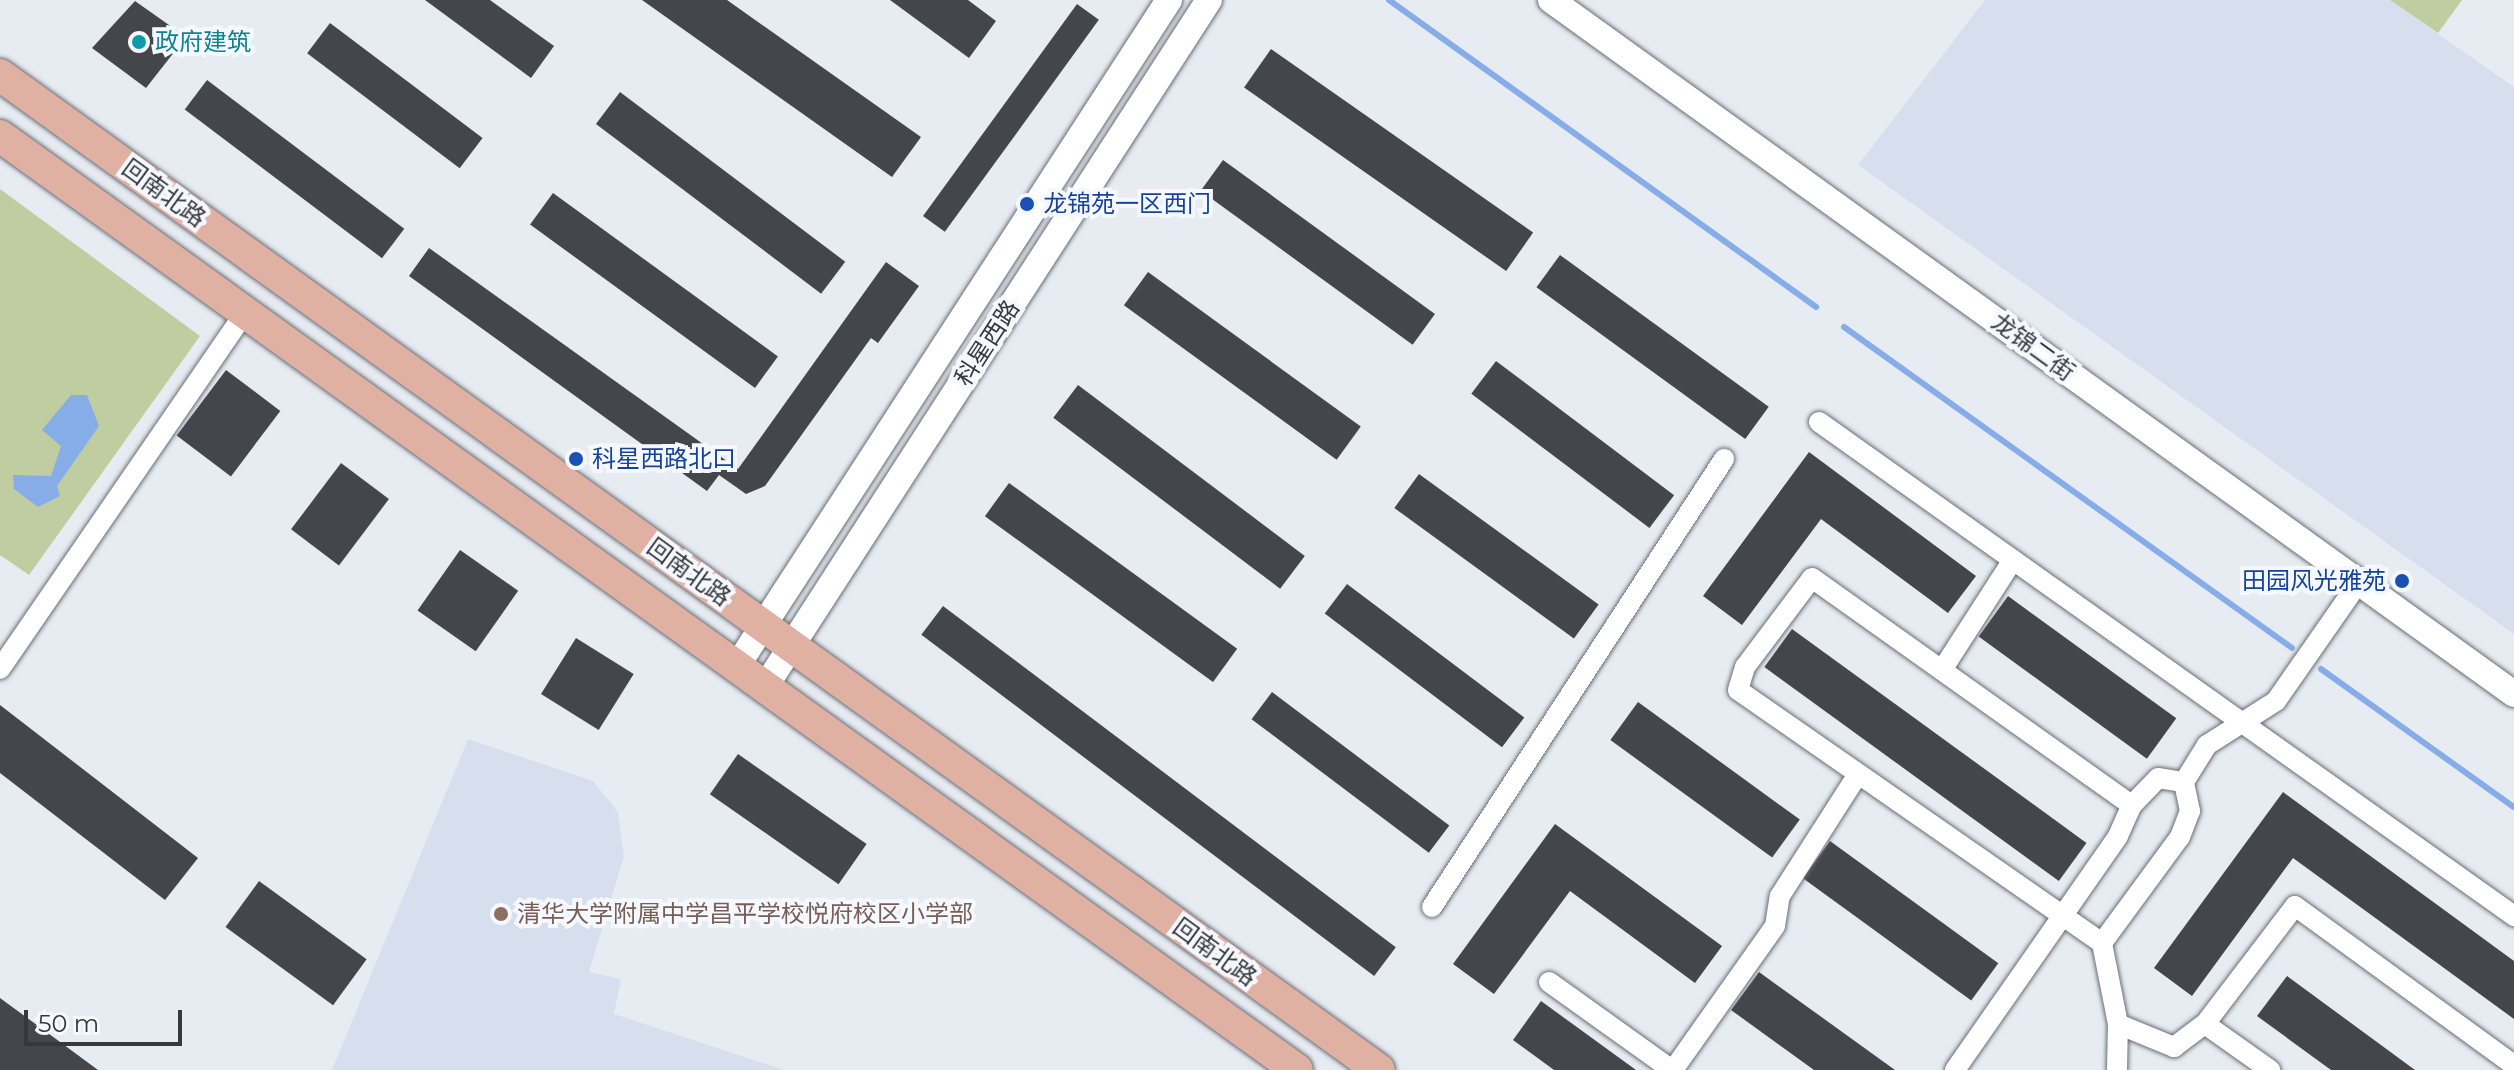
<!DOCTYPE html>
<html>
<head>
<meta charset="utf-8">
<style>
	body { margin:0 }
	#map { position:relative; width:2514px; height:1070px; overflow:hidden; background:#e7ecf3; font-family:Montserrat,"Noto Sans SC",sans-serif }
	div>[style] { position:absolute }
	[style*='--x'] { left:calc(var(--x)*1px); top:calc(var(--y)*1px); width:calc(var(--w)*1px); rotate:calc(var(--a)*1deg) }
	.built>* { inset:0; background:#d7dfee }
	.green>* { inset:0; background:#bfcda1 }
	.water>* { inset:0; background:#86ade8 }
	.stream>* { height:6px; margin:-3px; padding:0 3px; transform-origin:3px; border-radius:3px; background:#86ade8 }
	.building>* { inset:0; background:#45454c; transform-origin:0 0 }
	.roads { filter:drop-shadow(0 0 2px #696d74) drop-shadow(0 0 2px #696d74) }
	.minor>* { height:20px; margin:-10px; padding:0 10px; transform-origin:10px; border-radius:10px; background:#fff }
	.tertiary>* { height:26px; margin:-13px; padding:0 13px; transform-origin:13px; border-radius:13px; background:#fff }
	.primary>* { height:32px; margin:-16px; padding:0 16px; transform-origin:16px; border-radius:16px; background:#e0b0a2 }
	.dots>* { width:22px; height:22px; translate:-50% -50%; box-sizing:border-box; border:4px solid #f5f9ff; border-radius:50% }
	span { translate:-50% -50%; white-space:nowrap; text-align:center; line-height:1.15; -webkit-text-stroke:8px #f5f9ff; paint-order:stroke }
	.culture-label { font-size:24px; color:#0d838f }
	.left { translate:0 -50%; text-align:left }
	.street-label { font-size:24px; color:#37383b }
	.transit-label { font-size:24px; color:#164399 }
	.right { translate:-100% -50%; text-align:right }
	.education-label { font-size:24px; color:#785e54 }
	.scale { position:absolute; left:24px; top:1010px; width:158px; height:36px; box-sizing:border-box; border:4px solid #37383b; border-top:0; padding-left:10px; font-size:24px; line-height:28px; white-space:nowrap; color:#37383b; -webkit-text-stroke:6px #f5f9ff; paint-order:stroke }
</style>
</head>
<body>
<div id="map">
	<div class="built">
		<div style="clip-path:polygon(1985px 0,2390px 0,2514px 87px,2514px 634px,1858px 165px)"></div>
		<div style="clip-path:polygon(468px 739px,593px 781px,618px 812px,624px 856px,589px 972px,621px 979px,614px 1014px,784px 1070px,332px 1070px)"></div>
	</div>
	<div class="green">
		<div style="clip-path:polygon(2390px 0,2462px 0,2438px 33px)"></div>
		<div style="clip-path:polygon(0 189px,200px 336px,29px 575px,0 555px)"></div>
	</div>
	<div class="water">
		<div style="clip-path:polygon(71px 395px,87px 395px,99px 426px,57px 486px,60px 496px,38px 507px,14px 489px,13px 475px,51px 476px,61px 446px,42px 430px)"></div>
	</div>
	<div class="stream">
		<div style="--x:1389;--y:0;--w:526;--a:35.71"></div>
		<div style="--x:1844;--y:327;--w:551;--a:35.62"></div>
		<div style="--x:2321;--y:669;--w:237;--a:35.6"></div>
	</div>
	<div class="building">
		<div style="clip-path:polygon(425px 0,490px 0,554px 46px,531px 78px)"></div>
		<div style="clip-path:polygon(642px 0,727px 0,921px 137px,892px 177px)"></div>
		<div style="clip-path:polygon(890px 0,968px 0,996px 21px,969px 58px)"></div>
		<div style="clip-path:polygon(135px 1px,186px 37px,146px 88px,92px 48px)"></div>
		<div style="left:1077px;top:4px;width:27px;height:262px;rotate:36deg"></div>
		<div style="left:330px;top:23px;width:191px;height:38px;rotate:37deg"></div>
		<div style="left:1271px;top:49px;width:320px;height:47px;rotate:35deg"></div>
		<div style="left:207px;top:80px;width:247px;height:37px;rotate:37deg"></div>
		<div style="left:620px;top:92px;width:282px;height:40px;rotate:37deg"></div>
		<div style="left:1223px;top:160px;width:262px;height:38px;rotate:36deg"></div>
		<div style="left:553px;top:193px;width:278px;height:39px;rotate:36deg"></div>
		<div style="clip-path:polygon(429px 248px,738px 469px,886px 262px,919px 286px,878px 343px,871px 338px,765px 486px,746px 494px,719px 475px,707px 491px,409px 276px)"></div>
		<div style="left:1560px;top:255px;width:258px;height:40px;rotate:36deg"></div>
		<div style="left:1148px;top:272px;width:263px;height:41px;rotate:36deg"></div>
		<div style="left:1496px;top:361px;width:223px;height:41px;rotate:37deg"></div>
		<div style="left:226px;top:370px;width:68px;height:82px;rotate:37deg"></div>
		<div style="left:1078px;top:385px;width:284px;height:41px;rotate:37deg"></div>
		<div style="clip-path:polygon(1809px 452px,1976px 576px,1948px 613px,1821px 519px,1742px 625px,1703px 596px)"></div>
		<div style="left:341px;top:463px;width:60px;height:83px;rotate:37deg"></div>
		<div style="left:1419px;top:474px;width:222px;height:42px;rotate:36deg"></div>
		<div style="left:1009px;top:483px;width:282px;height:41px;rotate:36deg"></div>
		<div style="left:460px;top:550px;width:71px;height:74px;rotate:35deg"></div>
		<div style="left:1347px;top:584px;width:222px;height:37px;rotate:37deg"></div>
		<div style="left:2008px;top:596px;width:208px;height:50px;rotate:36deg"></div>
		<div style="left:943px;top:606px;width:567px;height:36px;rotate:37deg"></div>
		<div style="left:1792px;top:629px;width:364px;height:47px;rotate:36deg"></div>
		<div style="left:576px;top:638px;width:68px;height:66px;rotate:32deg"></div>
		<div style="left:1272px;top:692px;width:222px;height:34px;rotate:37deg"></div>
		<div style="left:1638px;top:702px;width:200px;height:47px;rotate:36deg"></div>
		<div style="clip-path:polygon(0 705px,198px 858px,165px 900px,0 773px)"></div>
		<div style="left:738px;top:754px;width:157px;height:49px;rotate:35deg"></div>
		<div style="clip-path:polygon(2283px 792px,2514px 961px,2514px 1019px,2293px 858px,2192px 996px,2154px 968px)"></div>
		<div style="clip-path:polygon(1555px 824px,1722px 946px,1695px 983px,1570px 891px,1494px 994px,1453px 964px)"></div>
		<div style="left:1830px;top:841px;width:208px;height:46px;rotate:36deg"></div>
		<div style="left:259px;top:881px;width:133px;height:57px;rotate:36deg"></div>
		<div style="clip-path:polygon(1759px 972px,1895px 1070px,1814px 1070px,1731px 1010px)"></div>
		<div style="clip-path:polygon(2287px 976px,2415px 1070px,2331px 1070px,2257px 1016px)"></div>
		<div style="clip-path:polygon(0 998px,56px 1039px,98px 1070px,0 1070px)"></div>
		<div style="clip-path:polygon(1541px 1001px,1636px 1070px,1554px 1070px,1513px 1040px)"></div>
	</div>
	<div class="roads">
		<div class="minor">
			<div style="--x:1819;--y:422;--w:853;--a:35.4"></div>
			<div style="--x:0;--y:669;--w:433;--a:-55.5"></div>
			<div style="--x:1942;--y:670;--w:131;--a:-57.2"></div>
			<div style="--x:1432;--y:907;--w:535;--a:-56.9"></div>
			<div style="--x:2102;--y:943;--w:443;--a:-145.2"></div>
			<div style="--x:1738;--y:690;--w:24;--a:-73"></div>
			<div style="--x:1745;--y:667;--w:111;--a:-53"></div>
			<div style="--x:1812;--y:578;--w:392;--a:35.4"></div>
			<div style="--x:1549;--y:982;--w:151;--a:35.6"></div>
			<div style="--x:2118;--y:1024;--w:61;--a:22.3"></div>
			<div style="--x:2174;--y:1047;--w:39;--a:-37"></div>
			<div style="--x:2205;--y:1024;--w:80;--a:35.3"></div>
			<div style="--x:2205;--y:1024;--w:148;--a:-52.7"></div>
			<div style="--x:2295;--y:906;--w:271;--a:36"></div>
			<div style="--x:1673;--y:1070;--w:176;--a:-54.7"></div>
			<div style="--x:1775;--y:926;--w:30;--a:-81"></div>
			<div style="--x:1780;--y:896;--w:141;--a:-57.4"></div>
			<div style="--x:1955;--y:1070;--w:285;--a:-55.1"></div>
			<div style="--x:2118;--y:836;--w:34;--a:-66"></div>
			<div style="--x:2132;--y:805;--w:37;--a:-46"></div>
			<div style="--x:2158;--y:778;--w:26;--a:9"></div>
			<div style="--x:2117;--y:1070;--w:46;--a:-88.8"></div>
			<div style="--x:2118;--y:1024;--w:83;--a:-101.2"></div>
			<div style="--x:2102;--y:943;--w:132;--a:-53.7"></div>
			<div style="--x:2180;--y:837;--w:28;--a:-69"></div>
			<div style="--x:2190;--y:811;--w:30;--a:-102"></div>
			<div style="--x:2184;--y:782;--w:44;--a:-58.1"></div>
			<div style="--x:2207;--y:745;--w:82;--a:-32.5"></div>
			<div style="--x:2276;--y:701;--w:145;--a:-55.1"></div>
		</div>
		<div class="tertiary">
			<div style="--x:1551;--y:0;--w:1187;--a:35.78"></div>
			<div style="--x:737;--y:666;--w:794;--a:-57.03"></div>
			<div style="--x:765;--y:687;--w:818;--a:-57.13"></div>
		</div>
		<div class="primary">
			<div style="--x:0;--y:75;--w:1700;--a:35.81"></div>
			<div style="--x:0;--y:136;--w:1598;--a:35.76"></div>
		</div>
	</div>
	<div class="dots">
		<div style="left:139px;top:42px;background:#0f9aa8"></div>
		<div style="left:1027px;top:204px;background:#1a4fb4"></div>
		<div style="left:576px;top:459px;background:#1a4fb4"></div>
		<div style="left:2402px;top:581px;background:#1a4fb4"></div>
		<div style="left:501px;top:914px;background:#8d6e63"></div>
	</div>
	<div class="culture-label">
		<span class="left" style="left:155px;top:42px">政府建筑</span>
	</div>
	<div class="street-label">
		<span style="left:164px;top:193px;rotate:36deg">回南北路</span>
		<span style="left:987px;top:343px;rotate:-57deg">科星西路</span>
		<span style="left:2033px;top:347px;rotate:36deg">龙锦二街</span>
		<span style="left:689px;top:572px;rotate:36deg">回南北路</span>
		<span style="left:1215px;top:952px;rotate:36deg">回南北路</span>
	</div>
	<div class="transit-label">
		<span class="left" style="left:1043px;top:204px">龙锦苑一区西门</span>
		<span class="left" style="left:592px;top:459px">科星西路北口</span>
		<span class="right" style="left:2386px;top:581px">田园风光雅苑</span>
	</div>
	<div class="education-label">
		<span class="left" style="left:517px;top:914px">清华大学附属中学昌平学校悦府校区小学部</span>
	</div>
	<div class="scale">50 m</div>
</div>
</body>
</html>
